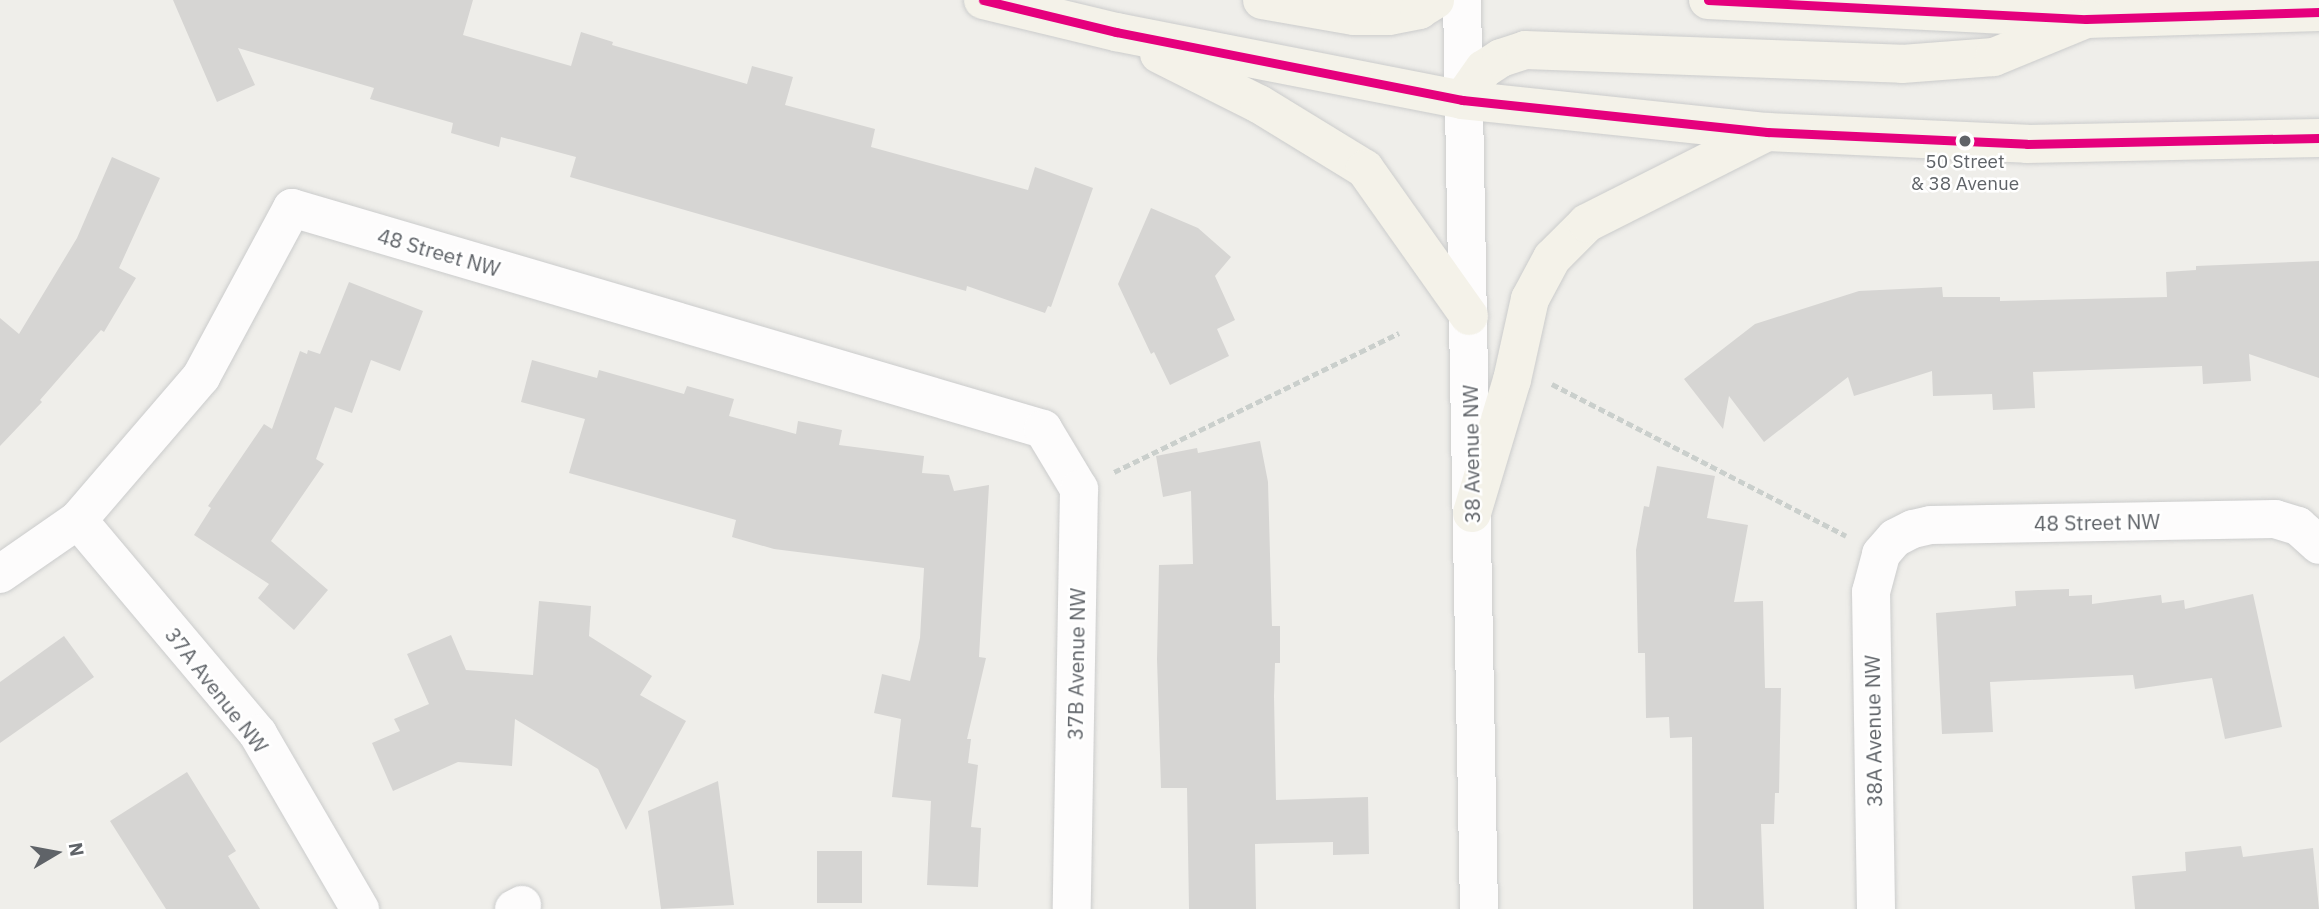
<!DOCTYPE html>
<html>
<head>
<meta charset="utf-8">
<style>
	body { margin:0 }
	#map { position:relative; width:2319px; height:909px; overflow:hidden; background:#efeeea; font-family:"IBM Plex Sans",sans-serif }
	div>[style] { position:absolute }
	[style*='--x'] { left:calc(var(--x)*1px); top:calc(var(--y)*1px); width:calc(var(--w)*1px); rotate:calc(var(--a)*1deg) }
	.building>* { inset:0; background:#d6d5d3; transform-origin:0 0 }
	.path>* { height:4.5px; margin-top:-2.25px; transform-origin:0; background:repeating-linear-gradient(90deg,#cacfcc 0 7px,transparent 0 10.5px) }
	.roads { filter:drop-shadow(0 0 2px #cbcccc) drop-shadow(0 0 2px #cbcccc) }
	.minor>* { height:38px; margin:-19px; padding:0 19px; transform-origin:19px; border-radius:19px; background:#fdfcfc }
	.major>* { height:38px; margin:-19px; padding:0 19px; transform-origin:19px; border-radius:19px; background:#f4f2e9 }
	.bus-1>* { height:9px; margin:-4.5px; padding:0 4.5px; transform-origin:4.5px; border-radius:4.5px; background:#e5007d }
	.dots>* { width:19px; height:19px; translate:-50% -50%; box-sizing:border-box; border:4px solid #fff; border-radius:50% }
	span { translate:-50% -50%; white-space:nowrap; text-align:center; line-height:1.15; -webkit-text-stroke:5px #fff; paint-order:stroke }
	.bus-label { font-size:19px; color:#5f6368 }
	.street-label { font-size:21px; color:#5f6368 }
	.north { position:absolute; left:21px; top:818px; width:70px; height:70px; -webkit-text-stroke:5px #fff; paint-order:stroke; rotate:80deg; font-size:19px; font-weight:700; line-height:28px; text-align:center; color:#5f6368 }
	.north::after { content:''; display:block; margin:auto; width:24px; height:32px; background:#5f6368; clip-path:polygon(50% 0,100% 100%,50% 72%,0 100%) }
</style>
</head>
<body>
<div id="map">
	<div class="building">
		<div style="clip-path:polygon(173px 0,473px 0,463px 35px,571px 66px,581px 32px,613px 42px,612px 45px,747px 84px,752px 66px,793px 77px,785px 105px,875px 129px,871px 147px,1028px 190px,1035px 167px,1093px 188px,1051px 307px,1048px 306px,1045px 313px,967px 286px,966px 291px,570px 177px,576px 157px,501px 137px,499px 147px,451px 133px,453px 123px,370px 99px,374px 88px,238px 48px,255px 85px,217px 102px)"></div>
		<div style="clip-path:polygon(112px 157px,160px 178px,119px 268px,136px 278px,104px 332px,101px 330px,40px 400px,42px 402px,0 446px,0 318px,19px 334px,77px 238px)"></div>
		<div style="clip-path:polygon(1151px 208px,1198px 228px,1231px 257px,1215px 276px,1235px 320px,1217px 329px,1229px 356px,1170px 385px,1154px 352px,1151px 354px,1118px 284px)"></div>
		<div style="clip-path:polygon(2319px 261px,2319px 378px,2249px 354px,2251px 381px,2203px 384px,2202px 366px,2033px 372px,2035px 408px,1993px 410px,1992px 394px,1933px 396px,1932px 371px,1854px 396px,1848px 377px,1764px 442px,1729px 396px,1723px 429px,1684px 379px,1755px 324px,1859px 291px,1942px 287px,1943px 297px,2000px 297px,2000px 301px,2167px 297px,2166px 272px,2196px 270px,2196px 266px)"></div>
		<div style="clip-path:polygon(349px 282px,423px 311px,400px 371px,371px 360px,352px 413px,335px 407px,316px 459px,324px 464px,271px 541px,328px 590px,294px 630px,258px 598px,269px 584px,194px 535px,211px 508px,208px 506px,264px 424px,272px 429px,300px 351px,307px 354px,308px 350px,320px 354px)"></div>
		<div style="clip-path:polygon(532px 360px,597px 378px,599px 370px,684px 394px,687px 386px,734px 399px,729px 416px,796px 434px,798px 421px,842px 430px,839px 445px,924px 456px,922px 473px,949px 475px,954px 491px,989px 485px,979px 657px,986px 658px,967px 739px,971px 739px,968px 763px,978px 765px,971px 827px,981px 828px,978px 887px,927px 885px,931px 801px,892px 797px,901px 719px,874px 713px,882px 674px,910px 681px,920px 638px,924px 568px,774px 549px,732px 537px,736px 520px,569px 473px,585px 419px,521px 402px)"></div>
		<div style="clip-path:polygon(1260px 441px,1268px 482px,1272px 626px,1280px 626px,1280px 663px,1275px 663px,1274px 696px,1276px 800px,1368px 797px,1369px 854px,1333px 855px,1333px 842px,1255px 844px,1256px 909px,1189px 909px,1187px 788px,1161px 788px,1157px 659px,1159px 565px,1193px 564px,1191px 491px,1163px 497px,1156px 456px,1197px 448px,1198px 453px)"></div>
		<div style="clip-path:polygon(1657px 466px,1715px 476px,1707px 518px,1748px 525px,1734px 602px,1763px 601px,1765px 688px,1781px 688px,1779px 793px,1775px 793px,1774px 824px,1761px 824px,1764px 909px,1693px 909px,1692px 737px,1670px 738px,1669px 717px,1646px 718px,1645px 653px,1638px 653px,1636px 550px,1644px 506px,1649px 507px)"></div>
		<div style="clip-path:polygon(2069px 589px,2069px 596px,2092px 595px,2092px 604px,2161px 595px,2162px 603px,2184px 600px,2185px 609px,2253px 594px,2282px 727px,2225px 739px,2212px 678px,2135px 689px,2133px 675px,1990px 682px,1993px 732px,1942px 734px,1936px 613px,2016px 606px,2015px 591px)"></div>
		<div style="clip-path:polygon(539px 601px,591px 606px,589px 636px,652px 676px,640px 695px,686px 721px,626px 830px,598px 769px,515px 719px,512px 766px,458px 762px,393px 791px,372px 743px,400px 731px,394px 719px,429px 704px,407px 654px,451px 635px,466px 670px,533px 675px)"></div>
		<div style="clip-path:polygon(64px 636px,94px 677px,0 743px,0 682px)"></div>
		<div style="clip-path:polygon(187px 772px,236px 851px,228px 856px,260px 909px,166px 909px,110px 821px)"></div>
		<div style="clip-path:polygon(718px 781px,734px 905px,661px 909px,648px 811px)"></div>
		<div style="clip-path:polygon(2241px 846px,2243px 857px,2313px 848px,2319px 909px,2135px 909px,2132px 876px,2186px 871px,2185px 852px)"></div>
		<div style="left:817px;top:851px;width:45px;height:52px"></div>
	</div>
	<div class="path">
		<div style="--x:1552;--y:384;--w:331;--a:27.3"></div>
		<div style="--x:1114;--y:472;--w:317;--a:-26"></div>
	</div>
	<div class="roads">
		<div class="minor">
			<div style="--x:1462;--y:0;--w:909;--a:88.93"></div>
			<div style="--x:78;--y:520;--w:280;--a:49.9"></div>
			<div style="--x:258;--y:734;--w:203;--a:59.8"></div>
			<div style="--x:0;--y:574;--w:95;--a:-34.7"></div>
			<div style="--x:78;--y:520;--w:189;--a:-49.3"></div>
			<div style="--x:201;--y:377;--w:192;--a:-61.7"></div>
			<div style="--x:292;--y:208;--w:783;--a:16.4"></div>
			<div style="--x:1043;--y:429;--w:70;--a:59"></div>
			<div style="--x:1079;--y:489;--w:420;--a:91"></div>
			<div style="--x:514;--y:909;--w:9;--a:-27"></div>
			<div style="--x:1876;--y:909;--w:317;--a:-90.9"></div>
			<div style="--x:1871;--y:592;--w:39;--a:-75"></div>
			<div style="--x:1881;--y:554;--w:21;--a:-49"></div>
			<div style="--x:1895;--y:538;--w:20;--a:-27"></div>
			<div style="--x:1913;--y:529;--w:18;--a:-13"></div>
			<div style="--x:1931;--y:525;--w:344;--a:-1"></div>
			<div style="--x:2275;--y:519;--w:24;--a:17"></div>
			<div style="--x:2298;--y:526;--w:28;--a:42"></div>
		</div>
		<div class="major">
			<div style="--x:983;--y:0;--w:137;--a:13.5"></div>
			<div style="--x:1116;--y:32;--w:353;--a:11.1"></div>
			<div style="--x:1462;--y:100;--w:307;--a:6"></div>
			<div style="--x:1767;--y:132;--w:260;--a:2.6"></div>
			<div style="--x:2027;--y:144;--w:292;--a:-1.2"></div>
			<div style="--x:1262;--y:0;--w:93;--a:9.9"></div>
			<div style="--x:1354;--y:16;--w:35;--a:0"></div>
			<div style="--x:1389;--y:16;--w:31;--a:-11"></div>
			<div style="--x:1419;--y:10;--w:19;--a:-32"></div>
			<div style="--x:1708;--y:0;--w:378;--a:2.9"></div>
			<div style="--x:2086;--y:19;--w:233;--a:-1.7"></div>
			<div style="--x:1159;--y:54;--w:112;--a:26.6"></div>
			<div style="--x:1259;--y:104;--w:124;--a:31.5"></div>
			<div style="--x:1365;--y:169;--w:180;--a:54.7"></div>
			<div style="--x:1462;--y:100;--w:38;--a:-55"></div>
			<div style="--x:1484;--y:69;--w:20;--a:-33"></div>
			<div style="--x:1501;--y:58;--w:25;--a:-18"></div>
			<div style="--x:1525;--y:50;--w:377;--a:2.1"></div>
			<div style="--x:1902;--y:64;--w:92;--a:-4.4"></div>
			<div style="--x:1994;--y:57;--w:100;--a:-22.4"></div>
			<div style="--x:1472;--y:513;--w:139;--a:-73.3"></div>
			<div style="--x:1512;--y:380;--w:83;--a:-77.5"></div>
			<div style="--x:1530;--y:299;--w:47;--a:-61.8"></div>
			<div style="--x:1552;--y:258;--w:49;--a:-45"></div>
			<div style="--x:1587;--y:223;--w:202;--a:-26.8"></div>
		</div>
	</div>
	<div class="bus-1">
		<div style="--x:983;--y:0;--w:137;--a:13.5"></div>
		<div style="--x:1116;--y:32;--w:353;--a:11.1"></div>
		<div style="--x:1462;--y:100;--w:307;--a:6"></div>
		<div style="--x:1767;--y:132;--w:260;--a:2.6"></div>
		<div style="--x:2027;--y:144;--w:292;--a:-1.2"></div>
		<div style="--x:1708;--y:0;--w:378;--a:2.9"></div>
		<div style="--x:2086;--y:19;--w:233;--a:-1.7"></div>
	</div>
	<div class="dots">
		<div style="left:1965px;top:141px;background:#5f6368"></div>
	</div>
	<div class="bus-label">
		<span style="left:1965px;top:173px">50 Street<br>&amp; 38 Avenue</span>
	</div>
	<div class="street-label">
		<span style="left:439px;top:252px;rotate:16deg">48 Street NW</span>
		<span style="left:1471px;top:454px;rotate:-91deg">38 Avenue NW</span>
		<span style="left:2097px;top:522px;rotate:-1deg">48 Street NW</span>
		<span style="left:1076px;top:664px;rotate:-89deg">37B Avenue NW</span>
		<span style="left:217px;top:690px;rotate:52deg">37A Avenue NW</span>
		<span style="left:1873px;top:731px;rotate:-91deg">38A Avenue NW</span>
	</div>
	<div class="north">N</div>
</div>
</body>
</html>
